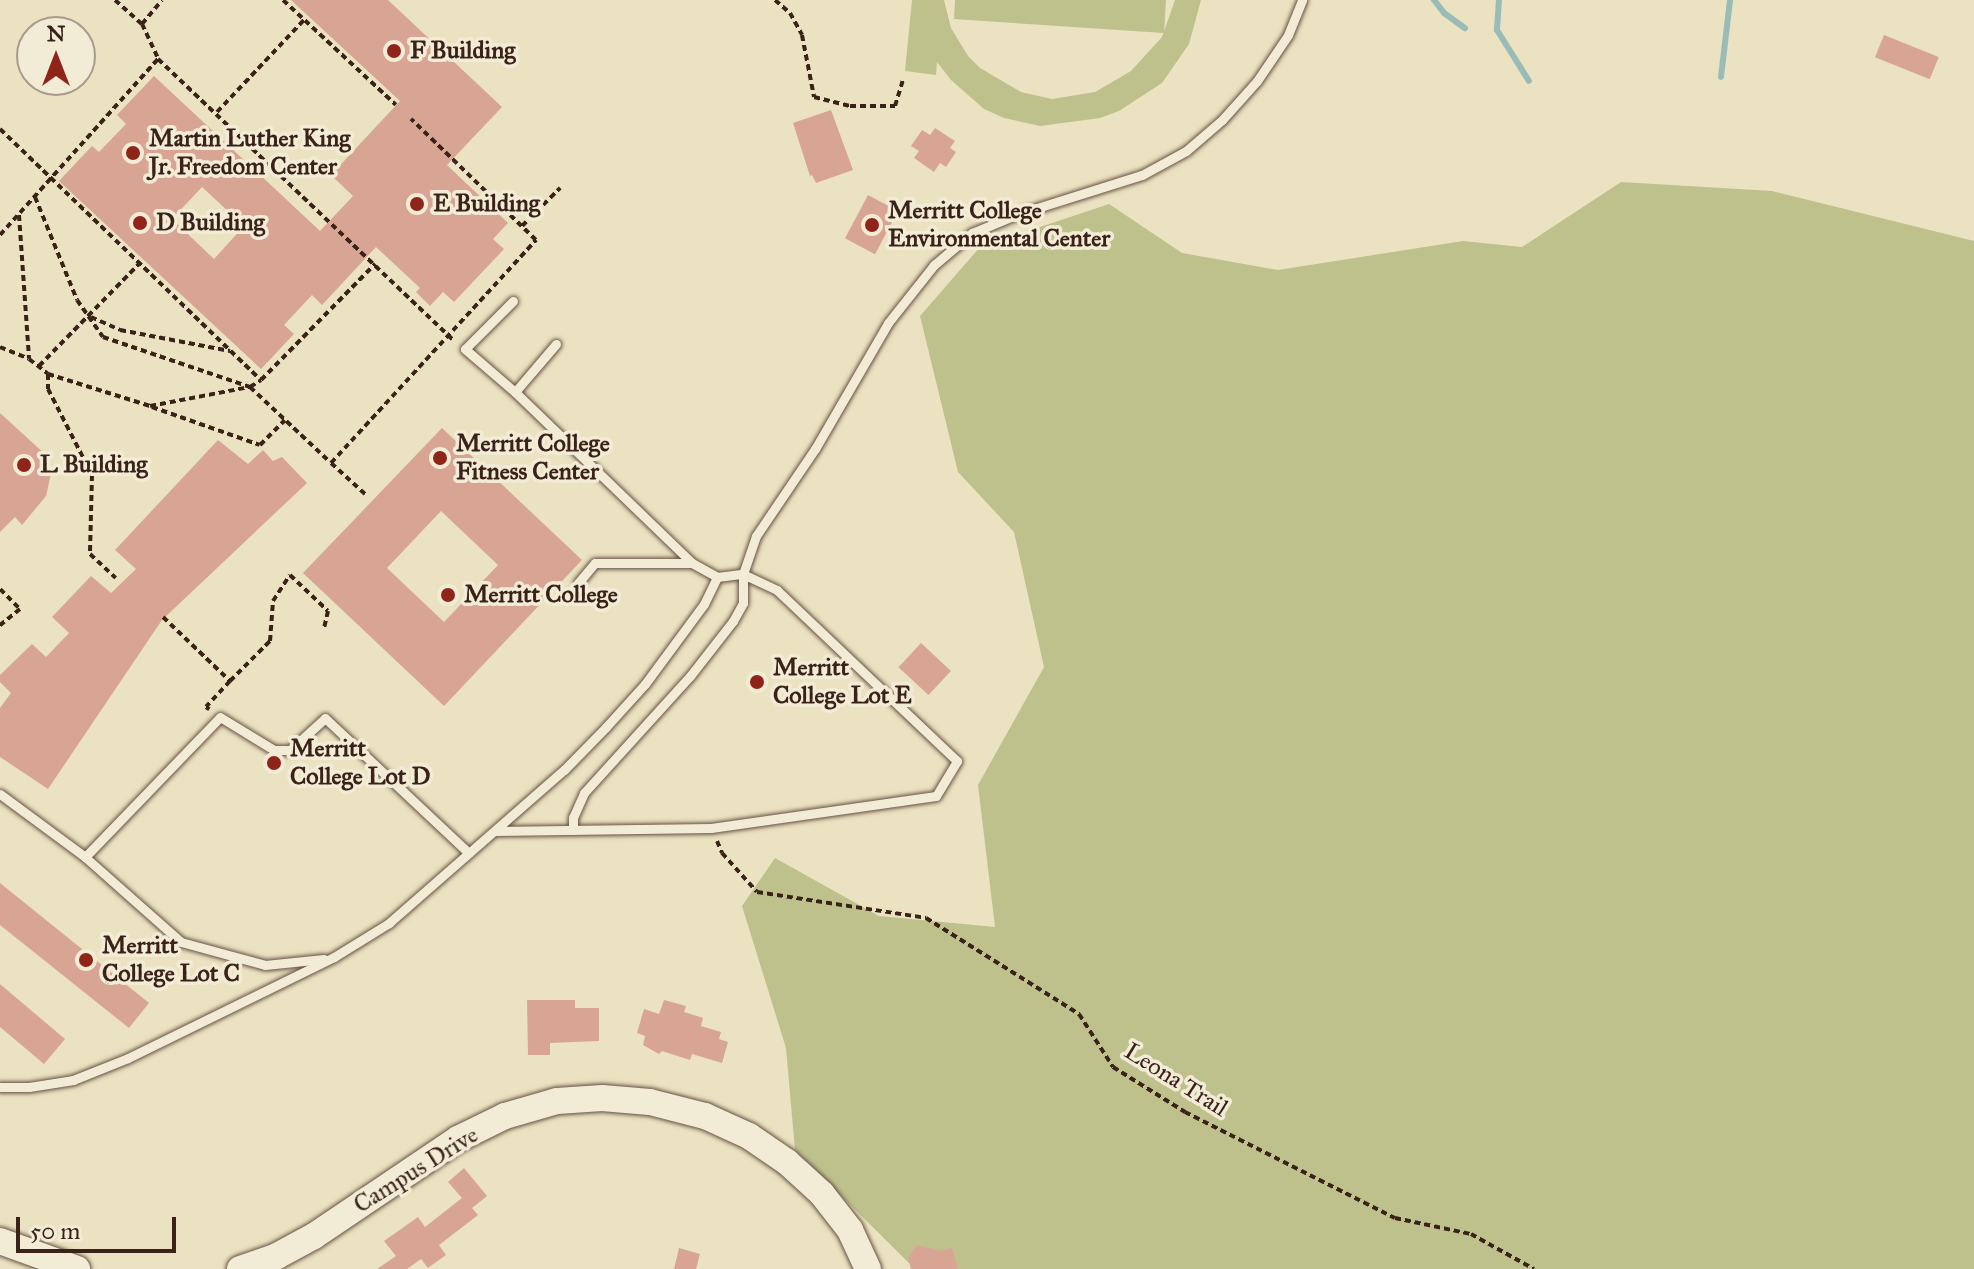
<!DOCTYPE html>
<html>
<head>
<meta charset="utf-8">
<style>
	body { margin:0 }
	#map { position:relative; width:1974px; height:1269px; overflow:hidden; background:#ebe2c1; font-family:"IM FELL Great Primer",serif }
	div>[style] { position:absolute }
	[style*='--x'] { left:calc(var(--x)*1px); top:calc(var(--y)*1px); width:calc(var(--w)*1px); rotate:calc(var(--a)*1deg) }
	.green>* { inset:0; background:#bfc18d }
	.stream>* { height:6px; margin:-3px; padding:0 3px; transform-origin:3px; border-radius:3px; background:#9abcb9 }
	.building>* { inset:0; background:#d8a594; transform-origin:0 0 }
	.path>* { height:4px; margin-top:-2px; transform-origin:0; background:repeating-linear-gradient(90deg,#3a2219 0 6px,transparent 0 10px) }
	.roads { filter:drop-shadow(0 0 2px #665243) drop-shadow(0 0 2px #665243) }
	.lane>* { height:9px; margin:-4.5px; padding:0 4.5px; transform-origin:4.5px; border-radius:4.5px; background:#f2ecd7 }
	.secondary>* { height:26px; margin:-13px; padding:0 13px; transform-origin:13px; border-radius:13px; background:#f2ecd7 }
	.dots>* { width:22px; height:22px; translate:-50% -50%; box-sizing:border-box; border:4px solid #f2ecd7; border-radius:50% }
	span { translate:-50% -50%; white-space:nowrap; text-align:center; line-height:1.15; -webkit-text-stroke:7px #f2ecd7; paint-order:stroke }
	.poi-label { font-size:24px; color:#3a2219; font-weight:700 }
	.left { translate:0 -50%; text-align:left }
	.street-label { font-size:24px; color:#3a2219 }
	.north { position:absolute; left:16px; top:16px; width:80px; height:80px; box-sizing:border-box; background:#f2ecd7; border:2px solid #a89b8b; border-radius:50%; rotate:0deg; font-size:22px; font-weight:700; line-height:32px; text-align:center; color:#3a2219 }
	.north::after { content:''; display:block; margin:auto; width:28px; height:36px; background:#8f2418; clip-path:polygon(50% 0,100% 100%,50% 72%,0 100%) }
	.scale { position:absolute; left:16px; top:1217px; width:160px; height:36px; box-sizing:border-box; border:4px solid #3a2219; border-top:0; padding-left:10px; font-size:24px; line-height:28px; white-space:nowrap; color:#3a2219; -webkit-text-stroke:6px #f2ecd7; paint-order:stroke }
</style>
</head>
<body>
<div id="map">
	<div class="green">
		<div style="clip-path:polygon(912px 0,944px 0,951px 28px,968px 56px,980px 68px,1021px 92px,1052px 99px,1095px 92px,1131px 71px,1162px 37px,1175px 0,1201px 0,1189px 44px,1162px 83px,1119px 111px,1100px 118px,1040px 126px,1004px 118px,984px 109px,951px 80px,937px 62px,936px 75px,905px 71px)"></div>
		<div style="clip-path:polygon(955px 0,1166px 0,1164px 33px,954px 19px)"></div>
		<div style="clip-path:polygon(1621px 182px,1772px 191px,1974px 241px,1974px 1269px,915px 1269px,795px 1150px,786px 1048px,742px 906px,775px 858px,879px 916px,995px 927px,978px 785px,1044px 667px,1014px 532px,958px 472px,920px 316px,980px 247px,1109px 204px,1182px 253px,1278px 270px,1463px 241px,1522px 247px)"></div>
	</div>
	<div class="stream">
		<div style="--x:1434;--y:0;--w:16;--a:52"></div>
		<div style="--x:1444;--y:13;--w:26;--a:36"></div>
		<div style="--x:1499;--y:0;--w:30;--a:94"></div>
		<div style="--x:1497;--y:30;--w:60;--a:57.9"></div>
		<div style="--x:1721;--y:77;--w:78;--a:-83.3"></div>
	</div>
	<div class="building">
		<div style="clip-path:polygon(evenodd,291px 0,388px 0,502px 107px,447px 165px,508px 223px,493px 239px,504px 249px,454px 302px,443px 292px,430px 306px,416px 292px,420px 288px,376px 247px,322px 305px,312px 295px,284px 325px,294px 334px,261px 369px,59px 181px,92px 146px,99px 152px,126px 124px,117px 115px,154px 76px,320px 231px,353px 196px,331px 175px,400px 101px,291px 0,202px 187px,244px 226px,214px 259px,172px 219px,202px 187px)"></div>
		<div style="left:1884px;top:35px;width:59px;height:24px;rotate:22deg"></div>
		<div style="clip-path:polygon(831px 110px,853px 170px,816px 183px,812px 175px,810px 176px,793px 123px)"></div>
		<div style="clip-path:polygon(935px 128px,955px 141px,950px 148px,956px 152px,946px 167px,940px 163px,934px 172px,914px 158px,919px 151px,911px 146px,922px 130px,930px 135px)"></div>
		<div style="left:868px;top:195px;width:34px;height:49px;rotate:28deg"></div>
		<div style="clip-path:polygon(0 413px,46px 455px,51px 474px,46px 496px,22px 525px,15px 517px,0 532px)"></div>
		<div style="clip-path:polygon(evenodd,442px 428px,582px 560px,444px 706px,303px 573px,442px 428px,441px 511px,498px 565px,444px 622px,387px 568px,441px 511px)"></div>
		<div style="clip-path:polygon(218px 440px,248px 464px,263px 450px,273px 461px,282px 457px,307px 483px,162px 620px,48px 789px,0 757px,0 708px,11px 693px,0 682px,0 675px,32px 644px,46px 657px,69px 633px,52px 617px,91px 576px,111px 593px,136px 569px,115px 550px)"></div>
		<div style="left:921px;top:643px;width:41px;height:33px;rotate:43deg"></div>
		<div style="clip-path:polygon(0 883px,149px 1003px,129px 1028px,0 925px)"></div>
		<div style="clip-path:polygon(0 984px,65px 1039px,44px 1064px,0 1027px)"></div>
		<div style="clip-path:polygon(527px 1000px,575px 1000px,575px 1008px,599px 1008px,599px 1041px,550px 1043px,550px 1055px,528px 1055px)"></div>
		<div style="clip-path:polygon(664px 1000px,686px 1006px,684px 1012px,703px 1018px,701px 1026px,721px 1032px,719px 1039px,728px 1042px,722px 1063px,692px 1054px,690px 1060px,662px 1051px,659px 1054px,643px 1045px,645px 1036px,637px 1033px,644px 1009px,659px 1014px)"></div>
		<div style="clip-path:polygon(464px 1168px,487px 1196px,472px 1208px,478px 1215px,439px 1245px,446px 1255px,428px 1268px,421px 1259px,407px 1269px,377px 1269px,396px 1256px,384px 1241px,418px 1217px,425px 1227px,462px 1198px,448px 1182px)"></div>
		<div style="clip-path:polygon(917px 1245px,941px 1251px,952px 1248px,958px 1269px,911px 1269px,908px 1258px)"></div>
		<div style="clip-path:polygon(679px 1248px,700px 1254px,696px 1269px,674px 1269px)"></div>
	</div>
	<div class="path">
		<div style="--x:115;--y:0;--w:36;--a:42"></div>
		<div style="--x:142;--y:24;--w:38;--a:65"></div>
		<div style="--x:283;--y:0;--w:154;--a:42.9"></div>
		<div style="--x:775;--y:0;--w:20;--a:41"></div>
		<div style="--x:790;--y:13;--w:25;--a:61"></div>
		<div style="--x:802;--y:35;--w:63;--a:79"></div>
		<div style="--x:814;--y:97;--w:37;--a:14"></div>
		<div style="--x:850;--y:106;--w:45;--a:0"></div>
		<div style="--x:895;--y:106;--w:27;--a:-73"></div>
		<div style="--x:142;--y:24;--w:31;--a:-50"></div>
		<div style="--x:217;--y:112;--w:127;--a:-46.6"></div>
		<div style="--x:0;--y:129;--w:362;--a:43.9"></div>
		<div style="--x:261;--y:380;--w:163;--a:-45.5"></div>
		<div style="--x:35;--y:197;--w:111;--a:67.8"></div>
		<div style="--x:77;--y:300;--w:45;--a:54.9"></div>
		<div style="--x:103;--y:337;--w:155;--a:18.8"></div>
		<div style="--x:250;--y:387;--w:110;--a:43.2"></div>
		<div style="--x:19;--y:215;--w:144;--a:86"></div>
		<div style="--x:522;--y:226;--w:54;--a:-45"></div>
		<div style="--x:0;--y:235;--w:237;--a:-48.1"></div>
		<div style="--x:158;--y:59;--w:409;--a:43.6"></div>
		<div style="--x:91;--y:317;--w:32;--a:24"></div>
		<div style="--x:120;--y:330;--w:112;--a:10.8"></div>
		<div style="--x:0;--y:347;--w:31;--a:22"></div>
		<div style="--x:29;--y:359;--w:24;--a:38"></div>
		<div style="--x:48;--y:374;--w:107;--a:17.4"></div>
		<div style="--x:150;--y:406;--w:102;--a:-10.8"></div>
		<div style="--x:250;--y:387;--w:13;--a:-32"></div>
		<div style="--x:39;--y:366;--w:143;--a:-45.6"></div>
		<div style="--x:48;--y:374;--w:15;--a:90"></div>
		<div style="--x:48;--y:389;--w:97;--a:62.9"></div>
		<div style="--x:92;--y:475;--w:79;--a:91.5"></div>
		<div style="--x:90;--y:554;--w:35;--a:43"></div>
		<div style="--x:152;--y:407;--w:114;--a:19.4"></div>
		<div style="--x:260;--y:445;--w:35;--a:-45"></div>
		<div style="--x:365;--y:494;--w:46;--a:-137.6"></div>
		<div style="--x:331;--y:463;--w:303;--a:-47.4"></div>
		<div style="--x:536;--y:240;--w:174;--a:-135.9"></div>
		<div style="--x:0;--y:589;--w:28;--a:45"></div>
		<div style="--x:20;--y:609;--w:26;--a:141"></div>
		<div style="--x:163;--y:617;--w:93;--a:43.7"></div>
		<div style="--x:230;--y:681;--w:35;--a:133"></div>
		<div style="--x:206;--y:707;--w:4;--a:34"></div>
		<div style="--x:230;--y:681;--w:57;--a:-45"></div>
		<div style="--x:270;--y:641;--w:40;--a:-85.7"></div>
		<div style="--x:273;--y:601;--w:31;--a:-57"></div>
		<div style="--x:290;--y:575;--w:52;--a:43.5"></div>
		<div style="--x:328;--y:611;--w:17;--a:103"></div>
		<div style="--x:717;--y:841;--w:13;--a:67"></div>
		<div style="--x:722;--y:853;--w:52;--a:48.1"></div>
		<div style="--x:757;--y:892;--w:171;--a:8.7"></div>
		<div style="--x:926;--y:918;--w:181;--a:32.1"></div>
		<div style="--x:1079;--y:1014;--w:63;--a:57.3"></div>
		<div style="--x:1113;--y:1067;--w:85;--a:32"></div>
		<div style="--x:1185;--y:1112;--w:235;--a:26.8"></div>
		<div style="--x:1395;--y:1218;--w:78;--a:11.9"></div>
		<div style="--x:1471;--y:1234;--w:72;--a:29.1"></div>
	</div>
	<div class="roads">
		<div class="lane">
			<div style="--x:513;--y:301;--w:68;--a:135"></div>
			<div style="--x:465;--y:349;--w:66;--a:40.7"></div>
			<div style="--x:556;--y:344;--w:63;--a:130.5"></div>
			<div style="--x:515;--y:392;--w:246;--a:44"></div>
			<div style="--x:692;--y:563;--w:29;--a:29"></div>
			<div style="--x:578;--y:583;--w:26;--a:-50"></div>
			<div style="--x:595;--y:563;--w:97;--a:0"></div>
			<div style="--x:0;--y:794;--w:106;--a:36.5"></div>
			<div style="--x:85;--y:857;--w:128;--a:41.5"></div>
			<div style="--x:181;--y:942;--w:87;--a:15.3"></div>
			<div style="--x:265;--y:965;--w:59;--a:-5.8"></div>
			<div style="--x:495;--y:831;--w:216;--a:-0.8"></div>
			<div style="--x:711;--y:828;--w:227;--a:-8.1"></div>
			<div style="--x:936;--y:796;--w:41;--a:-59"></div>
			<div style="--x:957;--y:761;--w:248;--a:-136.5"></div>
			<div style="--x:777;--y:590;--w:38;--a:-155"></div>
			<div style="--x:743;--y:574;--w:29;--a:90"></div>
			<div style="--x:743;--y:603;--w:21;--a:119"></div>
			<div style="--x:733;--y:621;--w:70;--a:128"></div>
			<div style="--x:690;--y:676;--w:158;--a:132.2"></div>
			<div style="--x:584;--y:793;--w:27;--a:114"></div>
			<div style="--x:573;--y:818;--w:12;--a:90"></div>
			<div style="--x:85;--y:857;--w:194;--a:-46"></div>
			<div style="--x:220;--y:717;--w:63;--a:31.4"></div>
			<div style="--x:274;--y:750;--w:16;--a:0"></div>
			<div style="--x:290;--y:750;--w:47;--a:-42.4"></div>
			<div style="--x:325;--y:718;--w:197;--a:43.2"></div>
			<div style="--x:0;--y:1087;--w:29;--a:0"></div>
			<div style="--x:29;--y:1087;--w:45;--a:-9"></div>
			<div style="--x:73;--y:1080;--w:59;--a:-21.8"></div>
			<div style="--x:128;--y:1058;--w:229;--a:-26.1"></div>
			<div style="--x:334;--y:957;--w:65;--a:-31.7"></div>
			<div style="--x:389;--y:923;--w:232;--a:-41.2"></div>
			<div style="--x:564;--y:770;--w:60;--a:-45.7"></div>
			<div style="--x:606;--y:727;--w:58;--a:-47.8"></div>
			<div style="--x:645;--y:684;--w:99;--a:-53.6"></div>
			<div style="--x:704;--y:604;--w:30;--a:-64"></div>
			<div style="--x:717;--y:577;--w:26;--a:-7"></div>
			<div style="--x:743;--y:574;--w:40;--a:-71.1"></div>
			<div style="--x:756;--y:536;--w:105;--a:-55.9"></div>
			<div style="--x:815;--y:449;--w:146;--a:-59.9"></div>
			<div style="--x:888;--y:323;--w:74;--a:-51.6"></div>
			<div style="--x:934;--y:265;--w:50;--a:-40.1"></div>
			<div style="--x:972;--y:233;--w:50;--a:-22.4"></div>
			<div style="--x:1018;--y:214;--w:130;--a:-17.5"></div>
			<div style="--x:1142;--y:175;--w:50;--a:-28.6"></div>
			<div style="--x:1186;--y:151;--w:48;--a:-40.7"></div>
			<div style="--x:1222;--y:120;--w:52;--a:-48.1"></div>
			<div style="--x:1257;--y:81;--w:55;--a:-56"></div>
			<div style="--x:1288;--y:35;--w:38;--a:-68"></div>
		</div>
		<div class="secondary">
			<div style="--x:0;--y:1241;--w:82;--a:20"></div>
			<div style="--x:240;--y:1269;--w:39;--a:-19"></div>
			<div style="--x:277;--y:1256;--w:42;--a:-28.4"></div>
			<div style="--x:314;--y:1236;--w:174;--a:-34"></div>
			<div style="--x:458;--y:1139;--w:52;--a:-26.1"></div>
			<div style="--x:505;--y:1116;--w:54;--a:-16.1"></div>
			<div style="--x:557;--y:1101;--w:45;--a:-3.8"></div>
			<div style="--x:602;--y:1098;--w:48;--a:4.8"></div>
			<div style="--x:650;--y:1102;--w:57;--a:14.3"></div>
			<div style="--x:705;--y:1116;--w:48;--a:24.4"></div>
			<div style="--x:749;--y:1136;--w:46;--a:34.4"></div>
			<div style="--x:787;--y:1162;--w:47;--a:42.4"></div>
			<div style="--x:822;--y:1194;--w:46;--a:52.1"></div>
			<div style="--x:850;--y:1230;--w:43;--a:65.2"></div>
		</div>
	</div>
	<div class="dots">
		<div style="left:394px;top:51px;background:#8f2418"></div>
		<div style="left:133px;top:153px;background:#8f2418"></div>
		<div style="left:417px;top:204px;background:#8f2418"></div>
		<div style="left:140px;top:223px;background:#8f2418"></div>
		<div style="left:872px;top:225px;background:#8f2418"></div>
		<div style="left:440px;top:458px;background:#8f2418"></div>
		<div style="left:24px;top:465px;background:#8f2418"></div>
		<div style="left:448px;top:595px;background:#8f2418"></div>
		<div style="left:757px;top:682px;background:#8f2418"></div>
		<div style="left:274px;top:763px;background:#8f2418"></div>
		<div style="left:86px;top:960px;background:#8f2418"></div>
	</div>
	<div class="poi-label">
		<span class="left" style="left:410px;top:51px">F Building</span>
		<span class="left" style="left:149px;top:153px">Martin Luther King<br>Jr. Freedom Center</span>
		<span class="left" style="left:433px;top:204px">E Building</span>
		<span class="left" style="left:888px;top:225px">Merritt College<br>Environmental Center</span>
		<span class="left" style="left:156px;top:223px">D Building</span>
		<span class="left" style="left:456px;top:458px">Merritt College<br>Fitness Center</span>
		<span class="left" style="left:40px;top:465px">L Building</span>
		<span class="left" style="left:464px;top:595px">Merritt College</span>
		<span class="left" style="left:773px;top:682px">Merritt<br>College Lot E</span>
		<span class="left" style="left:290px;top:763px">Merritt<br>College Lot D</span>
		<span class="left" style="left:102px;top:960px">Merritt<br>College Lot C</span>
	</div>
	<div class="street-label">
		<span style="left:1176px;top:1080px;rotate:32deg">Leona Trail</span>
		<span style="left:416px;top:1170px;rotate:-32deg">Campus Drive</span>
	</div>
	<div class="north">N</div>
	<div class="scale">50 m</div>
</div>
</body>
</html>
